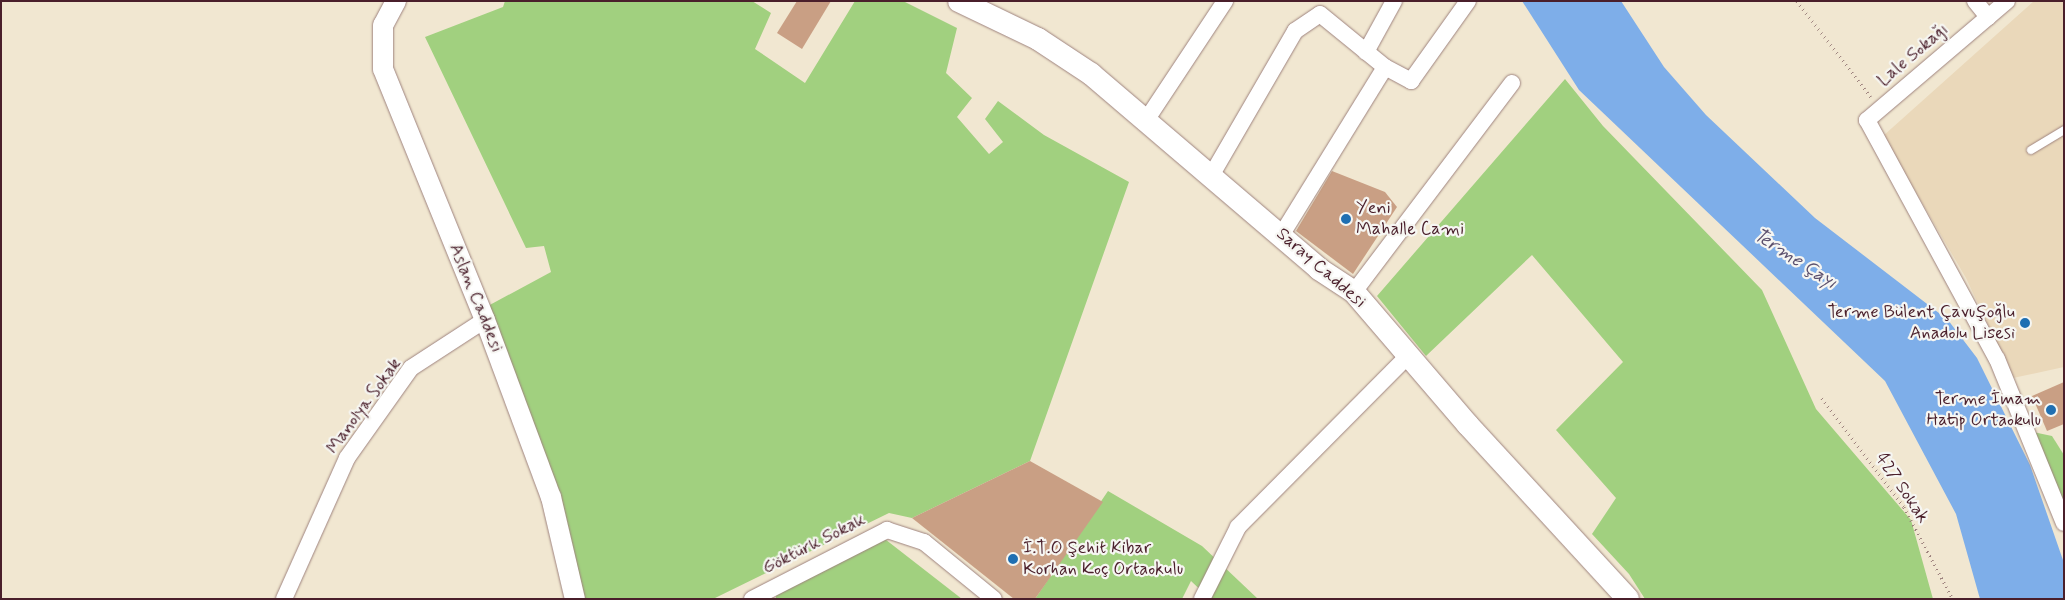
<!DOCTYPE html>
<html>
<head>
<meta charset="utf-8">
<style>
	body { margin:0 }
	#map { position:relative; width:2065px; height:600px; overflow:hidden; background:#f1e7d1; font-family:Mynerve,sans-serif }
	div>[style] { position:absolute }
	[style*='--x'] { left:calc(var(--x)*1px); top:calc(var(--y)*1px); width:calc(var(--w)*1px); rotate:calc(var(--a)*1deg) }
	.built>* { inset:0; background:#ead8ba }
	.green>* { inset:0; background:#a1d07f }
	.water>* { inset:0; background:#7eaee9 }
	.building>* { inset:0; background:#c99f84 }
	.path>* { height:2.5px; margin-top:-1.25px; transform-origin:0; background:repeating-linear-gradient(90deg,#9e837e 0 1px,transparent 0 5px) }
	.roads { filter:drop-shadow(0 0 1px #9e837e) drop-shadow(0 0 1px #9e837e) }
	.service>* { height:8px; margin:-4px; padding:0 4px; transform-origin:4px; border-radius:4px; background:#fff }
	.minor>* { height:16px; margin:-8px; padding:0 8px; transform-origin:8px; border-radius:8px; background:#fff }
	.tertiary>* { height:20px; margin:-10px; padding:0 10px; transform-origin:10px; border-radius:10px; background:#fff }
	.secondary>* { height:22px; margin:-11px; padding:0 11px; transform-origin:11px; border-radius:11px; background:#fff }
	.dots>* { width:14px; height:14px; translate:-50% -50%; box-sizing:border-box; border:2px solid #f6f6f2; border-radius:50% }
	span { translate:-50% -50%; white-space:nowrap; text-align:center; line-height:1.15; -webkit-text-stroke:4.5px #f6f6f2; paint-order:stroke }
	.street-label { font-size:18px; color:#4a1f2b }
	.poi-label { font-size:18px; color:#4a1f2b }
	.left { translate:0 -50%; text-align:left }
	.right { translate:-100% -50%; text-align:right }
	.water-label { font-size:19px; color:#5c516e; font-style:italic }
	.frame { position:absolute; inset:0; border:2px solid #4a1f2b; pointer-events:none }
</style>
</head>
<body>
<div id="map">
	<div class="built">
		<div style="clip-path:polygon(2034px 1px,2064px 1px,2064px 367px,2013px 378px,1966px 278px,1883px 136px)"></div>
	</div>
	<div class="green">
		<div style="clip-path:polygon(505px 1px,752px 1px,771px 13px,755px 49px,805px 83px,855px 1px,903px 1px,957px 28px,946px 73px,972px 98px,957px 117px,989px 154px,1003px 142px,985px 119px,998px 101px,1044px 135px,1129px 182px,1030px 461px,912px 518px,889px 513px,713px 599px,572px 599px,486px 307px,551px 272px,544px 246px,526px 248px,425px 37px,503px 7px)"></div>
		<div style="clip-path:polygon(1565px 79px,1603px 126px,1762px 290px,1816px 409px,1911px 520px,1933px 599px,1645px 599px,1629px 574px,1592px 534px,1616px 498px,1556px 430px,1623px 362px,1532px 255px,1426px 356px,1377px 296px)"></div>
		<div style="clip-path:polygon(2033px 432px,2052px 436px,2064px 455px,2064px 505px)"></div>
		<div style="clip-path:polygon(1108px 491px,1202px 546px,1258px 599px,1210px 599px,1191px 581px,1182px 599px,1035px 599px)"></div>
		<div style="clip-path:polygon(881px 536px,962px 599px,776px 599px,776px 595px)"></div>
	</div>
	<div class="water">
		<div style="clip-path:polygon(1522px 1px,1621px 1px,1664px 67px,1706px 115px,1815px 218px,1948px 320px,1977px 358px,2030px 465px,2064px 563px,2064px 599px,1980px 599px,1956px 514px,1885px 381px,1579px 90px)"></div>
	</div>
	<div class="building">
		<div style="clip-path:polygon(797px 1px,831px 1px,802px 49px,777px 33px)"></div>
		<div style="clip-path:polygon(1332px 171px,1385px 192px,1397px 207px,1353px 274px,1296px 231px)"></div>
		<div style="clip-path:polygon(2064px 382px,2064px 424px,2047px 431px,2032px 396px)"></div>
		<div style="clip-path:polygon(1030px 461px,1103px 502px,1035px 599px,1014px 599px,912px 518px)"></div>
	</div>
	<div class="path">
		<div style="--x:1797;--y:1;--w:121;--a:52.4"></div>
		<div style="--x:1822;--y:398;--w:136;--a:53"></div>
		<div style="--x:1904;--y:507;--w:104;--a:62"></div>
	</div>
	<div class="roads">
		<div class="service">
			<div style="--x:2031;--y:150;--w:39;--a:-31"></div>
		</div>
		<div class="minor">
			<div style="--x:1975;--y:1;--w:21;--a:51"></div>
			<div style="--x:2007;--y:1;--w:184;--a:139.6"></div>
			<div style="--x:1867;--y:120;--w:272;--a:61.5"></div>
			<div style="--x:1997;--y:359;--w:177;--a:67.8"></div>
			<div style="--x:1366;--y:52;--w:58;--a:-61.2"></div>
			<div style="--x:1145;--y:122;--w:145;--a:-56.5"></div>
			<div style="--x:1211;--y:176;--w:168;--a:-59.9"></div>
			<div style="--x:1295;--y:31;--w:30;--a:-34"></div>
			<div style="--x:1320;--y:14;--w:84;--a:39.2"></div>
			<div style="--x:1385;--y:67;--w:30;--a:28"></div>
			<div style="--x:1411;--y:81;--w:98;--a:-54.5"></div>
			<div style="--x:1282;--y:234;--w:196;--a:-58.3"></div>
			<div style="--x:1354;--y:292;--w:262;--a:-52.9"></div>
			<div style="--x:284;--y:599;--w:154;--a:-65.9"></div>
			<div style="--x:347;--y:458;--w:110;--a:-54.6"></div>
			<div style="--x:411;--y:368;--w:88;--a:-33"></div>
			<div style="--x:752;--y:599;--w:152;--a:-27.1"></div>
			<div style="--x:887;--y:530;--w:39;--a:18"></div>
			<div style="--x:924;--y:542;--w:90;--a:39.2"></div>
			<div style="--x:1202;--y:599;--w:80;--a:-63.4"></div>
			<div style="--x:1238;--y:527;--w:243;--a:-45.2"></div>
		</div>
		<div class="tertiary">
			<div style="--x:396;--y:1;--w:27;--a:118"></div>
			<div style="--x:383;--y:25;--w:44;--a:90"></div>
			<div style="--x:383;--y:69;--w:271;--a:67.9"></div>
			<div style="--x:485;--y:320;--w:189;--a:69.6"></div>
			<div style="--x:551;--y:497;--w:105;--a:76.8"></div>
		</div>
		<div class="secondary">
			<div style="--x:959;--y:1;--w:88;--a:25.7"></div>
			<div style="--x:1038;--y:39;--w:64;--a:33.4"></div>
			<div style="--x:1091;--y:74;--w:300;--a:40.5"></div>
			<div style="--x:1319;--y:269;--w:42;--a:33.3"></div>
			<div style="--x:1354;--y:292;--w:175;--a:49.4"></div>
			<div style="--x:1468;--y:425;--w:236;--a:47.4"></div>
		</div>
	</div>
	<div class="dots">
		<div style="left:1346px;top:219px;background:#1f6fb2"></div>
		<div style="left:2025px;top:323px;background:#1f6fb2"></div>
		<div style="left:2051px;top:410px;background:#1f6fb2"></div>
		<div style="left:1013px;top:559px;background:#1f6fb2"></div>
	</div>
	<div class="street-label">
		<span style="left:1913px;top:55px;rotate:-40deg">Lale Sokağı</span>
		<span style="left:1321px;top:268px;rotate:41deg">Saray Caddesi</span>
		<span style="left:476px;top:298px;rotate:68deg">Aslan Caddesi</span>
		<span style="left:364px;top:406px;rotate:-54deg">Manolya Sokak</span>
		<span style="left:1902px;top:488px;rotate:56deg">427 Sokak</span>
		<span style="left:814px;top:544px;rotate:-27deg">Göktürk Sokak</span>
	</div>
	<div class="poi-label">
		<span class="left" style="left:1356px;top:219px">Yeni<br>Mahalle Cami</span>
		<span class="right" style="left:2015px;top:323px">Terme Bülent Çavuşoğlu<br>Anadolu Lisesi</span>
		<span class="right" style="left:2041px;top:410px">Terme İmam<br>Hatip Ortaokulu</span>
		<span class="left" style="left:1023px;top:559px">İ.T.O Şehit Kibar<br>Korhan Koç Ortaokulu</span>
	</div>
	<div class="water-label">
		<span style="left:1795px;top:259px;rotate:33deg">Terme Çayı</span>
	</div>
	<div class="frame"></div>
</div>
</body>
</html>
